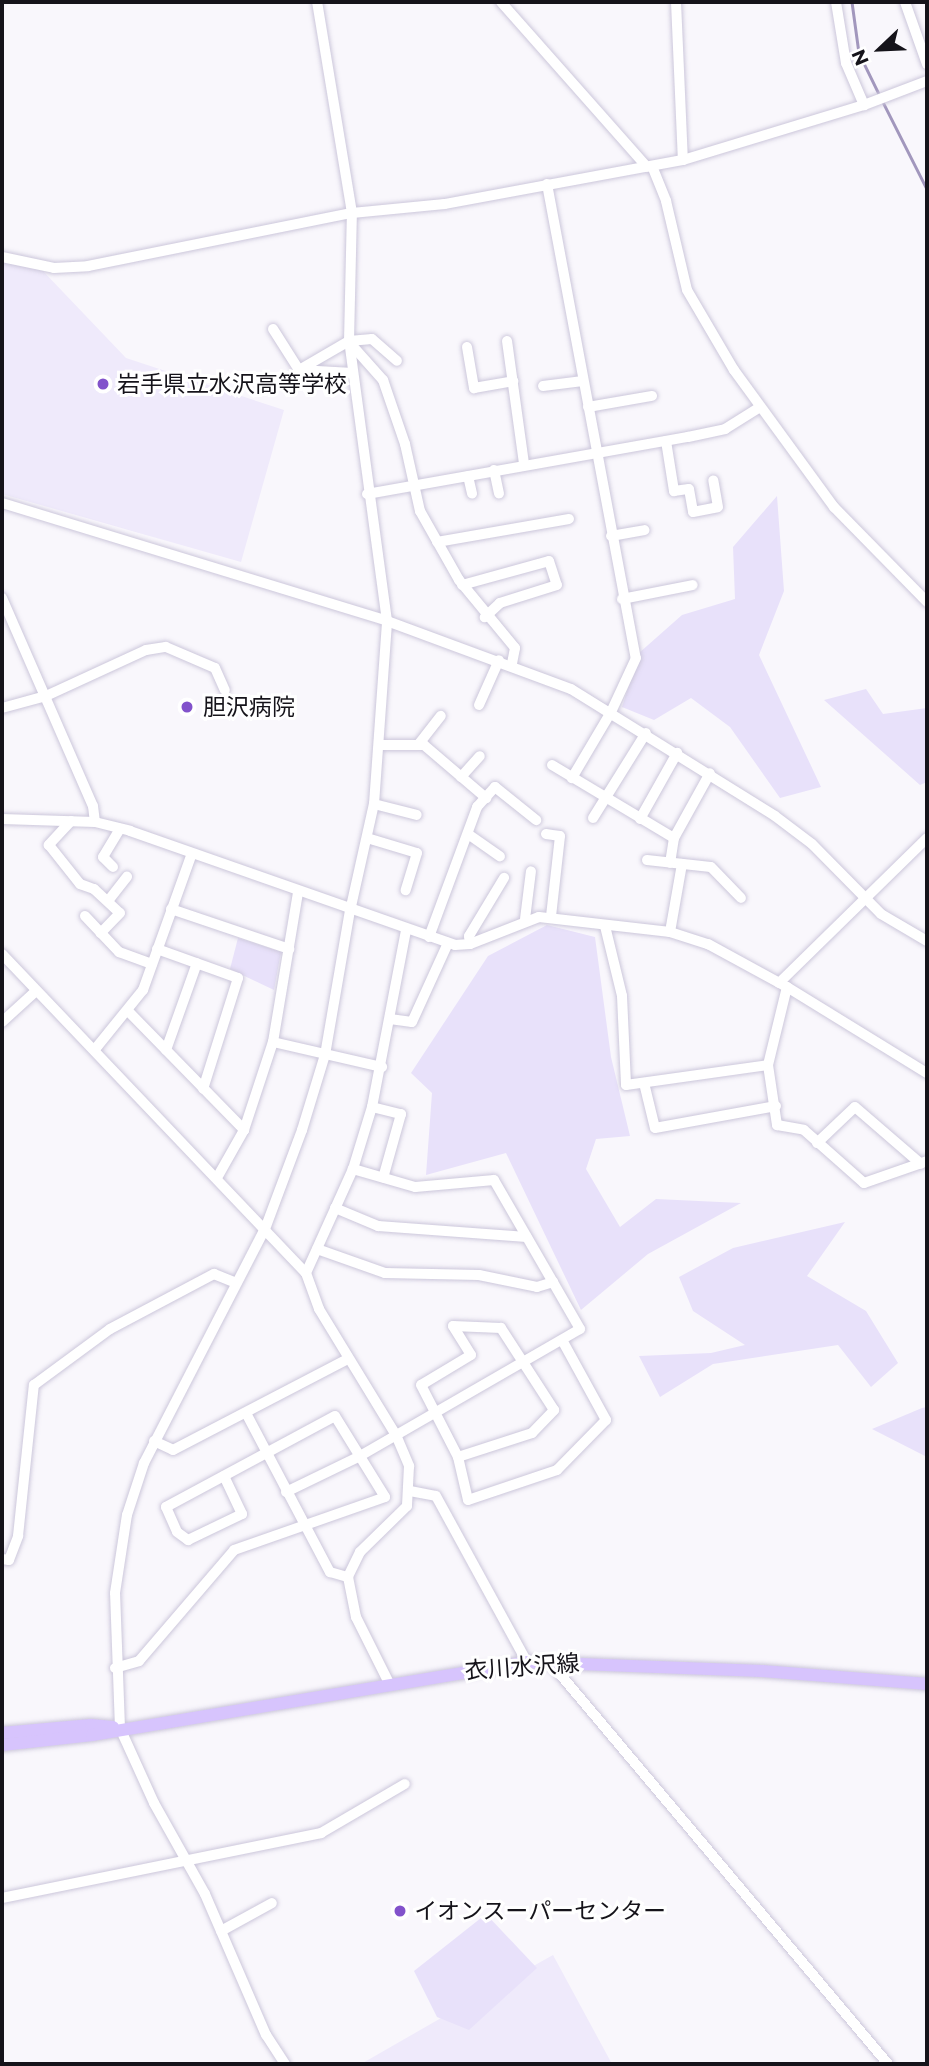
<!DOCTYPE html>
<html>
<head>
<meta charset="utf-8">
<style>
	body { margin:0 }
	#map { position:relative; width:929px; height:2066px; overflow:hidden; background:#f9f7fc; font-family:Montserrat,"Noto Sans JP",sans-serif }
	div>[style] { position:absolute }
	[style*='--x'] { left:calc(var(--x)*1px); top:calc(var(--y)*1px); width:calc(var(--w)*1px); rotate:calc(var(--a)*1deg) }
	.built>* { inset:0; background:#efeafb }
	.green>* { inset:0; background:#e8e1fa }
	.stream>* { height:2.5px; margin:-1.25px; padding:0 1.25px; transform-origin:1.25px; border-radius:1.25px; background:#a297bd }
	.roads { filter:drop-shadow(0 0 2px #ccc7db) drop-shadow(0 0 2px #ccc7db) }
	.minor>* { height:10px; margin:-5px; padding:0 5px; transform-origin:5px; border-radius:5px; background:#fff }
	.major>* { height:12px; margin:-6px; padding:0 6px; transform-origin:6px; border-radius:6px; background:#d7c4fd }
	.dots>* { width:19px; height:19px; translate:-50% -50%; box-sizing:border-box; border:4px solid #fff; border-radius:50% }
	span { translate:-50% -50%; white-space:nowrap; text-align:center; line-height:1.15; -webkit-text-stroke:6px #fff; paint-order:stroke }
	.poi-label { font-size:23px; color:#15131a }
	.left { translate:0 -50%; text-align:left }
	.street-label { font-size:23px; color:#15131a }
	.frame { position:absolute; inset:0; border:4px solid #15131a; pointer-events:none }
	.north { position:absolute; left:845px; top:14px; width:70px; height:70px; -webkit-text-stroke:5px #fff; paint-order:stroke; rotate:247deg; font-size:19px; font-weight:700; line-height:28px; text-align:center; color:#15131a }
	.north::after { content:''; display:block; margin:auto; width:24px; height:32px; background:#15131a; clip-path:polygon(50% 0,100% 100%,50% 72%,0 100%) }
</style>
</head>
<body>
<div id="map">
	<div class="built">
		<div style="clip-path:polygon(2px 258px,43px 271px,126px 358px,284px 410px,241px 562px,2px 494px)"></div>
		<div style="clip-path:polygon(553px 1955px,612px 2064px,361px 2064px,462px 2006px)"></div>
	</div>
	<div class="green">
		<div style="clip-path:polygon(777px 496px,784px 591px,759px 655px,821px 787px,780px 798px,730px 727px,691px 698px,654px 720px,622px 707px,639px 653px,682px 615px,735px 599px,733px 547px)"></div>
		<div style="clip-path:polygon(866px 689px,883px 714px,927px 708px,927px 782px,920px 785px,824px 700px)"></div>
		<div style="clip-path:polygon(547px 925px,595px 937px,611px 1057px,630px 1136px,596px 1139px,586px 1169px,620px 1227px,656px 1199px,741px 1203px,648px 1254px,581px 1310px,506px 1153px,426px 1175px,432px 1093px,411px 1073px,488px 956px)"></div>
		<div style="clip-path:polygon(238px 938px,281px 952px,274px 990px,230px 969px)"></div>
		<div style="clip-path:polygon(845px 1222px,807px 1276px,866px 1311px,898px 1363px,871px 1387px,838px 1345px,713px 1364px,660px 1397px,639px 1356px,711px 1353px,745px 1345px,693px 1311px,679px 1277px,733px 1248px)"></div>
		<div style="clip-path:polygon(927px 1407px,927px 1457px,872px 1429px,922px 1408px)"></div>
		<div style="clip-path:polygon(486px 1914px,537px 1968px,469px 2030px,437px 2017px,414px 1971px)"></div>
	</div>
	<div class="stream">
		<div style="--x:852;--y:2;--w:51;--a:82.2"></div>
		<div style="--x:859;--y:53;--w:48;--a:64"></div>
		<div style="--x:883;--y:102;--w:97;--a:63.2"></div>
	</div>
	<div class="roads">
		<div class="minor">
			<div style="--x:501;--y:2;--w:220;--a:48.5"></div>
			<div style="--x:676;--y:2;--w:158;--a:87.5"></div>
			<div style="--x:836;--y:2;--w:62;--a:80.7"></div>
			<div style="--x:846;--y:63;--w:46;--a:66.8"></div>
			<div style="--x:905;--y:2;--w:66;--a:70.5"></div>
			<div style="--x:652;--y:166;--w:38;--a:68"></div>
			<div style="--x:666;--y:201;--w:91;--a:76.7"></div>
			<div style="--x:687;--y:290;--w:93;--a:59.6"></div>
			<div style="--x:734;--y:370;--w:170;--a:53.9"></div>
			<div style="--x:834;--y:507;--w:133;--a:45.6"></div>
			<div style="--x:547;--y:184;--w:482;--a:79.4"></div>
			<div style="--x:636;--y:658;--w:60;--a:114.8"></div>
			<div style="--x:611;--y:712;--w:77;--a:120.6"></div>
			<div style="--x:2;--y:257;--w:53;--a:11.9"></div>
			<div style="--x:54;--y:268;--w:34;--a:-3"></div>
			<div style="--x:88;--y:266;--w:269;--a:-11.4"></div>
			<div style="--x:352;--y:213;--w:93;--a:-5.5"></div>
			<div style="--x:445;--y:204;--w:242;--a:-10.5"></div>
			<div style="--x:683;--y:160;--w:189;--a:-16.9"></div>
			<div style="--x:864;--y:105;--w:67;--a:-20.9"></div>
			<div style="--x:273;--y:329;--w:49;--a:57.6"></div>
			<div style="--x:299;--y:370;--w:54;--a:3.2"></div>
			<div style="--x:507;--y:341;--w:123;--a:82.1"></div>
			<div style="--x:350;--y:343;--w:50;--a:48.3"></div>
			<div style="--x:383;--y:380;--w:68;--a:71"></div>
			<div style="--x:405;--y:444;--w:69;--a:77.4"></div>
			<div style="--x:420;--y:511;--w:79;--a:60.5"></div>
			<div style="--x:459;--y:580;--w:88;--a:50.5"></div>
			<div style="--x:515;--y:648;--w:16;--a:101"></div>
			<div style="--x:467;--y:347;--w:42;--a:80.3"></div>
			<div style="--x:474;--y:388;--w:40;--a:-10"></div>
			<div style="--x:299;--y:370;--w:58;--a:-30.1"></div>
			<div style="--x:349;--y:341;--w:23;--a:-5"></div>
			<div style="--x:372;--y:339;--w:33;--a:41"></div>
			<div style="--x:543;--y:386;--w:40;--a:-7.1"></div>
			<div style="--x:588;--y:407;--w:65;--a:-9.8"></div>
			<div style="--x:666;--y:441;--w:51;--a:80.9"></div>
			<div style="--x:674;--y:491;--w:15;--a:-8"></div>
			<div style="--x:689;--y:489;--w:23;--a:80"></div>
			<div style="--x:693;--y:512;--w:25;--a:-11"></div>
			<div style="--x:718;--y:507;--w:27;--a:-100"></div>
			<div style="--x:494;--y:470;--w:24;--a:78"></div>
			<div style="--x:468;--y:476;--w:18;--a:77"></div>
			<div style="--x:367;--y:494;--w:326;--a:-10.1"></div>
			<div style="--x:688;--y:437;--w:38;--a:-12"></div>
			<div style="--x:725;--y:429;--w:40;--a:-32"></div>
			<div style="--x:2;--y:503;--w:403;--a:17"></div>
			<div style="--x:387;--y:621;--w:196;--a:20.3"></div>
			<div style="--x:571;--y:689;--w:240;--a:31.9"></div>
			<div style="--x:775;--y:816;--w:46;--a:37.1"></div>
			<div style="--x:812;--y:844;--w:98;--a:45.4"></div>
			<div style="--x:881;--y:914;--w:53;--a:30.4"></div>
			<div style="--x:611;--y:536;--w:34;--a:-10"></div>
			<div style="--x:437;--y:542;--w:134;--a:-9.9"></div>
			<div style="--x:462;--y:585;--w:90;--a:-15.4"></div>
			<div style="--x:549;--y:561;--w:25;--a:72"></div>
			<div style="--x:557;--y:585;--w:60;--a:162.5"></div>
			<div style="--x:500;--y:603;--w:21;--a:137"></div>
			<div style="--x:2;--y:598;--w:227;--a:66.4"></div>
			<div style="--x:93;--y:806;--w:16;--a:83"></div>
			<div style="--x:622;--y:599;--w:72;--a:-11.2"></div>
			<div style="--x:479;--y:705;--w:49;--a:-66"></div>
			<div style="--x:2;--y:708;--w:46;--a:-15.3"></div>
			<div style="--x:46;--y:696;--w:110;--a:-24.7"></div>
			<div style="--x:146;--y:650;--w:20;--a:-9"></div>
			<div style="--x:166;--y:647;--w:53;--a:23.2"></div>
			<div style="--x:215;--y:668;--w:24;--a:66"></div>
			<div style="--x:381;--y:745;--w:43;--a:0"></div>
			<div style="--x:424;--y:745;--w:82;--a:40.5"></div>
			<div style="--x:418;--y:745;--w:37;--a:-52"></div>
			<div style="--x:552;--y:765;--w:142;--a:30.9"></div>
			<div style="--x:674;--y:838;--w:25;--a:99"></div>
			<div style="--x:461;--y:777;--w:28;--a:-48"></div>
			<div style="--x:374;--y:804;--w:44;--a:14.3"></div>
			<div style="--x:593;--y:818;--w:100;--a:-58.1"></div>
			<div style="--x:2;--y:819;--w:93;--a:1.8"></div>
			<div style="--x:95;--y:822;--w:36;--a:14"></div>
			<div style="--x:130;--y:831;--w:344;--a:19.3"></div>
			<div style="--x:455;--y:945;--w:15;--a:-4"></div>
			<div style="--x:470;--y:944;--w:74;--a:-21.4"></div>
			<div style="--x:539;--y:917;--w:132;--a:6.5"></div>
			<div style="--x:670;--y:932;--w:40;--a:18"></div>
			<div style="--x:708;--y:944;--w:90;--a:28.6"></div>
			<div style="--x:787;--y:987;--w:164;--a:31.6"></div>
			<div style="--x:640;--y:819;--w:76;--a:-60.7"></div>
			<div style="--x:71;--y:821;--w:33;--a:133"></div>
			<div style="--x:49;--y:845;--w:50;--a:51.5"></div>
			<div style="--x:80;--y:884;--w:15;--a:20"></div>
			<div style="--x:94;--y:889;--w:35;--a:43"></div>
			<div style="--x:120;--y:913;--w:28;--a:134"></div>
			<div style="--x:468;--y:834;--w:39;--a:35"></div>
			<div style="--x:546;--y:834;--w:14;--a:8"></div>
			<div style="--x:560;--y:836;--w:81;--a:96.4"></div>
			<div style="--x:367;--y:838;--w:52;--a:16.7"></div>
			<div style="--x:417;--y:853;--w:39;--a:107"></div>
			<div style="--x:674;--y:838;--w:74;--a:-61"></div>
			<div style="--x:647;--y:860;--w:64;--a:6.2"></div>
			<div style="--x:711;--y:867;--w:43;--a:45.9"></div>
			<div style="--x:113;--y:867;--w:14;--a:-135"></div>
			<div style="--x:103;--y:857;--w:33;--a:-59"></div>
			<div style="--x:108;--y:901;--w:31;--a:-52"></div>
			<div style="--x:171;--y:909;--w:125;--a:18.7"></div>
			<div style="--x:85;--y:916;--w:50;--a:46.6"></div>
			<div style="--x:119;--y:952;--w:35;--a:20"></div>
			<div style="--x:525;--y:919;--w:48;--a:-82.9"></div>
			<div style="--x:605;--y:926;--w:72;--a:76.3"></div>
			<div style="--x:622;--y:996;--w:89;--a:87.4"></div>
			<div style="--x:626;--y:1085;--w:143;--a:-8"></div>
			<div style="--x:670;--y:932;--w:69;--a:-80"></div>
			<div style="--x:429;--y:937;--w:139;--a:-69.7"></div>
			<div style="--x:477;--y:807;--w:27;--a:-48"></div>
			<div style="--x:495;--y:787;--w:53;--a:38.8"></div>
			<div style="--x:470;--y:944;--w:8;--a:-97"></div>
			<div style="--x:469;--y:936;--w:68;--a:-58.9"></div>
			<div style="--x:157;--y:949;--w:86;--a:19.7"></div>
			<div style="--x:238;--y:978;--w:116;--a:107.5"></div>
			<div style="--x:2;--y:954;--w:441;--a:46.4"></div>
			<div style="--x:306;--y:1273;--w:38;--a:70"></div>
			<div style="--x:319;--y:1309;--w:148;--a:58.6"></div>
			<div style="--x:396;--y:1435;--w:34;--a:67"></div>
			<div style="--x:409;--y:1466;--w:40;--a:92.9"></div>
			<div style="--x:407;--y:1506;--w:66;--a:135.6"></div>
			<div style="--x:360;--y:1552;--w:28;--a:116"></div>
			<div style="--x:348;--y:1577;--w:41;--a:78.7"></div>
			<div style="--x:356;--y:1617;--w:74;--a:63.4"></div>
			<div style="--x:779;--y:983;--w:207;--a:-44.4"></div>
			<div style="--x:787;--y:987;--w:80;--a:103.7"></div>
			<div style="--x:768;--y:1065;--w:61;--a:81.5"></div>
			<div style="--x:777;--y:1125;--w:27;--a:10"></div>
			<div style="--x:804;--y:1130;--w:80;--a:41.5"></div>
			<div style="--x:864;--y:1183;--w:67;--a:-19.2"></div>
			<div style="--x:129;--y:1012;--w:165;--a:45.7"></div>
			<div style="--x:390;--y:1019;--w:22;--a:8"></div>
			<div style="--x:412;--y:1022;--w:87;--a:-65.5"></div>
			<div style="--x:2;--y:1022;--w:46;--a:-42.4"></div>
			<div style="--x:273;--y:1042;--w:112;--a:12.9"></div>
			<div style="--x:96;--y:1048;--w:75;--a:-51"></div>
			<div style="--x:143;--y:990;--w:145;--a:-70.3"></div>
			<div style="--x:166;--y:1050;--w:92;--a:-70.4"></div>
			<div style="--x:644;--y:1083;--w:46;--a:76.3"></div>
			<div style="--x:655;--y:1128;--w:123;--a:-10.3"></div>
			<div style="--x:372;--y:1107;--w:30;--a:14"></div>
			<div style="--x:401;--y:1114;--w:66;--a:105.7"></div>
			<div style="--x:817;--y:1143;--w:52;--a:-43.5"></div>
			<div style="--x:855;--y:1107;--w:87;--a:40.8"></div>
			<div style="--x:218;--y:1176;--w:53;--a:-60.5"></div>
			<div style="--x:244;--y:1130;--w:93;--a:-71.8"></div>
			<div style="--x:273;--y:1042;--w:151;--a:-80.5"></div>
			<div style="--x:335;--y:1208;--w:47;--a:22.7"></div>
			<div style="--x:378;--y:1226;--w:149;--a:4.2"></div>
			<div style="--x:317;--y:1249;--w:72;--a:19.4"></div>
			<div style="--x:385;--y:1273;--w:94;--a:1.2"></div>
			<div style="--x:479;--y:1275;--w:59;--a:11.7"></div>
			<div style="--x:537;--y:1287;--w:17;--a:-17"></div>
			<div style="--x:306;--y:1273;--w:114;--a:-65.7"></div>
			<div style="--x:353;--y:1169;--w:65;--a:-73"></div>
			<div style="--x:372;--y:1107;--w:180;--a:-79.1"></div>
			<div style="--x:246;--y:1413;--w:180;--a:62.2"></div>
			<div style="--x:330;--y:1572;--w:19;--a:16"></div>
			<div style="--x:154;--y:1441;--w:21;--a:25"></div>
			<div style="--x:173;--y:1450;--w:197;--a:-27.5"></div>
			<div style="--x:458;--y:1457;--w:78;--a:-18"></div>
			<div style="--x:532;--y:1433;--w:32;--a:-46"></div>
			<div style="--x:554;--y:1410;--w:98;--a:-122.9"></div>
			<div style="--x:501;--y:1328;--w:48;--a:-177.6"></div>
			<div style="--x:453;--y:1326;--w:34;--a:58"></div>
			<div style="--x:471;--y:1355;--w:58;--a:149"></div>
			<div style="--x:421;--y:1385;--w:81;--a:62.8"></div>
			<div style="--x:458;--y:1457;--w:44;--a:76.9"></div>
			<div style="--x:468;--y:1500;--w:94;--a:-18.6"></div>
			<div style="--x:557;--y:1470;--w:70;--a:-45.6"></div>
			<div style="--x:606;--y:1420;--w:91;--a:-118.8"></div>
			<div style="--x:410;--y:1491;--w:26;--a:11"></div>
			<div style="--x:436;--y:1496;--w:189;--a:61.3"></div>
			<div style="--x:286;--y:1492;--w:82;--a:-25.9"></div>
			<div style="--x:360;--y:1456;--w:254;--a:-30"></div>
			<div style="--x:580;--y:1329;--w:172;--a:-120"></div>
			<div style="--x:494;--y:1180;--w:79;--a:174.9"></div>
			<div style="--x:415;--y:1187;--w:65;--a:-163.8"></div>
			<div style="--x:2;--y:1559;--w:7;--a:8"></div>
			<div style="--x:9;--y:1560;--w:26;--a:-69"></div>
			<div style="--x:18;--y:1536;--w:152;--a:-84"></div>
			<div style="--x:34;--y:1385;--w:94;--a:-36.4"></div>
			<div style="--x:110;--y:1329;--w:118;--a:-27.9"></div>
			<div style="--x:214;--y:1274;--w:24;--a:22"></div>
			<div style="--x:549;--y:1661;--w:527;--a:49.93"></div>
			<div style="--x:115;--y:1668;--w:25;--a:-16"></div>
			<div style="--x:139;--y:1661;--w:146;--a:-49.4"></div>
			<div style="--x:234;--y:1550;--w:160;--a:-19.3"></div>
			<div style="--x:385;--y:1497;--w:95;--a:-121.7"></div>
			<div style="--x:335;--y:1416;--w:192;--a:151.7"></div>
			<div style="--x:166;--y:1507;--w:27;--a:66"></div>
			<div style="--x:177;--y:1532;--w:14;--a:36"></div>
			<div style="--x:188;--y:1540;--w:60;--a:-25.7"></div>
			<div style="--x:242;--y:1514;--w:42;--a:-115.3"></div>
			<div style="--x:2;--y:1898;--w:326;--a:-11.5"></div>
			<div style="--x:321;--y:1833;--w:97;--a:-30.3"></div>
			<div style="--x:221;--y:1931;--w:58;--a:-28.8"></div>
			<div style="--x:285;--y:2064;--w:35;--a:-123"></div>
			<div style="--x:266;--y:2035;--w:154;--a:-113.4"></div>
			<div style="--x:205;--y:1894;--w:104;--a:-119.3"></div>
			<div style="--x:154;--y:1803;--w:82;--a:-114.4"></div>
			<div style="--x:120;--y:1728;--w:135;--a:-92.1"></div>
			<div style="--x:115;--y:1593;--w:79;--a:-81.3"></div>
			<div style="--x:127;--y:1515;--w:55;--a:-71.9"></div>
			<div style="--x:144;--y:1463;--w:263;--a:-62.7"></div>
			<div style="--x:265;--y:1229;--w:106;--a:-69.5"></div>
			<div style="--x:302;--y:1130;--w:78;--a:-73"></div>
			<div style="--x:325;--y:1055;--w:146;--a:-80.2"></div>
			<div style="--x:350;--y:911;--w:110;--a:-77.4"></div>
			<div style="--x:374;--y:804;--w:183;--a:-85.9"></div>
			<div style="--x:387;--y:621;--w:283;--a:-97.7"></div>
			<div style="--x:349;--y:341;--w:128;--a:-88.7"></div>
			<div style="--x:352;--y:213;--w:214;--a:-99.4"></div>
		</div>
		<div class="major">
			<div style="--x:2;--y:1733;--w:89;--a:-5.1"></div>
			<div style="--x:91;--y:1725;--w:22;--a:5"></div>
			<div style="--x:2;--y:1745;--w:91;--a:-6.3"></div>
			<div style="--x:92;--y:1735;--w:441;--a:-9.5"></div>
			<div style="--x:527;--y:1662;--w:235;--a:2.2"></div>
			<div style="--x:762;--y:1671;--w:166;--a:4.5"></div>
		</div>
	</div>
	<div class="dots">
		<div style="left:103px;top:384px;background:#8252cb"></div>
		<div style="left:187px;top:707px;background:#8252cb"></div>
		<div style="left:400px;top:1911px;background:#8252cb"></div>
	</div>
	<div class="poi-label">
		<span class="left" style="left:117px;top:384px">岩手県立水沢高等学校</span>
		<span class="left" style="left:203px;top:707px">胆沢病院</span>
		<span class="left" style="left:414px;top:1911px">イオンスーパーセンター</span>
	</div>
	<div class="street-label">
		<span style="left:522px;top:1667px;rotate:-4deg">衣川水沢線</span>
	</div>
	<div class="frame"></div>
	<div class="north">N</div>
</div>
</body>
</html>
